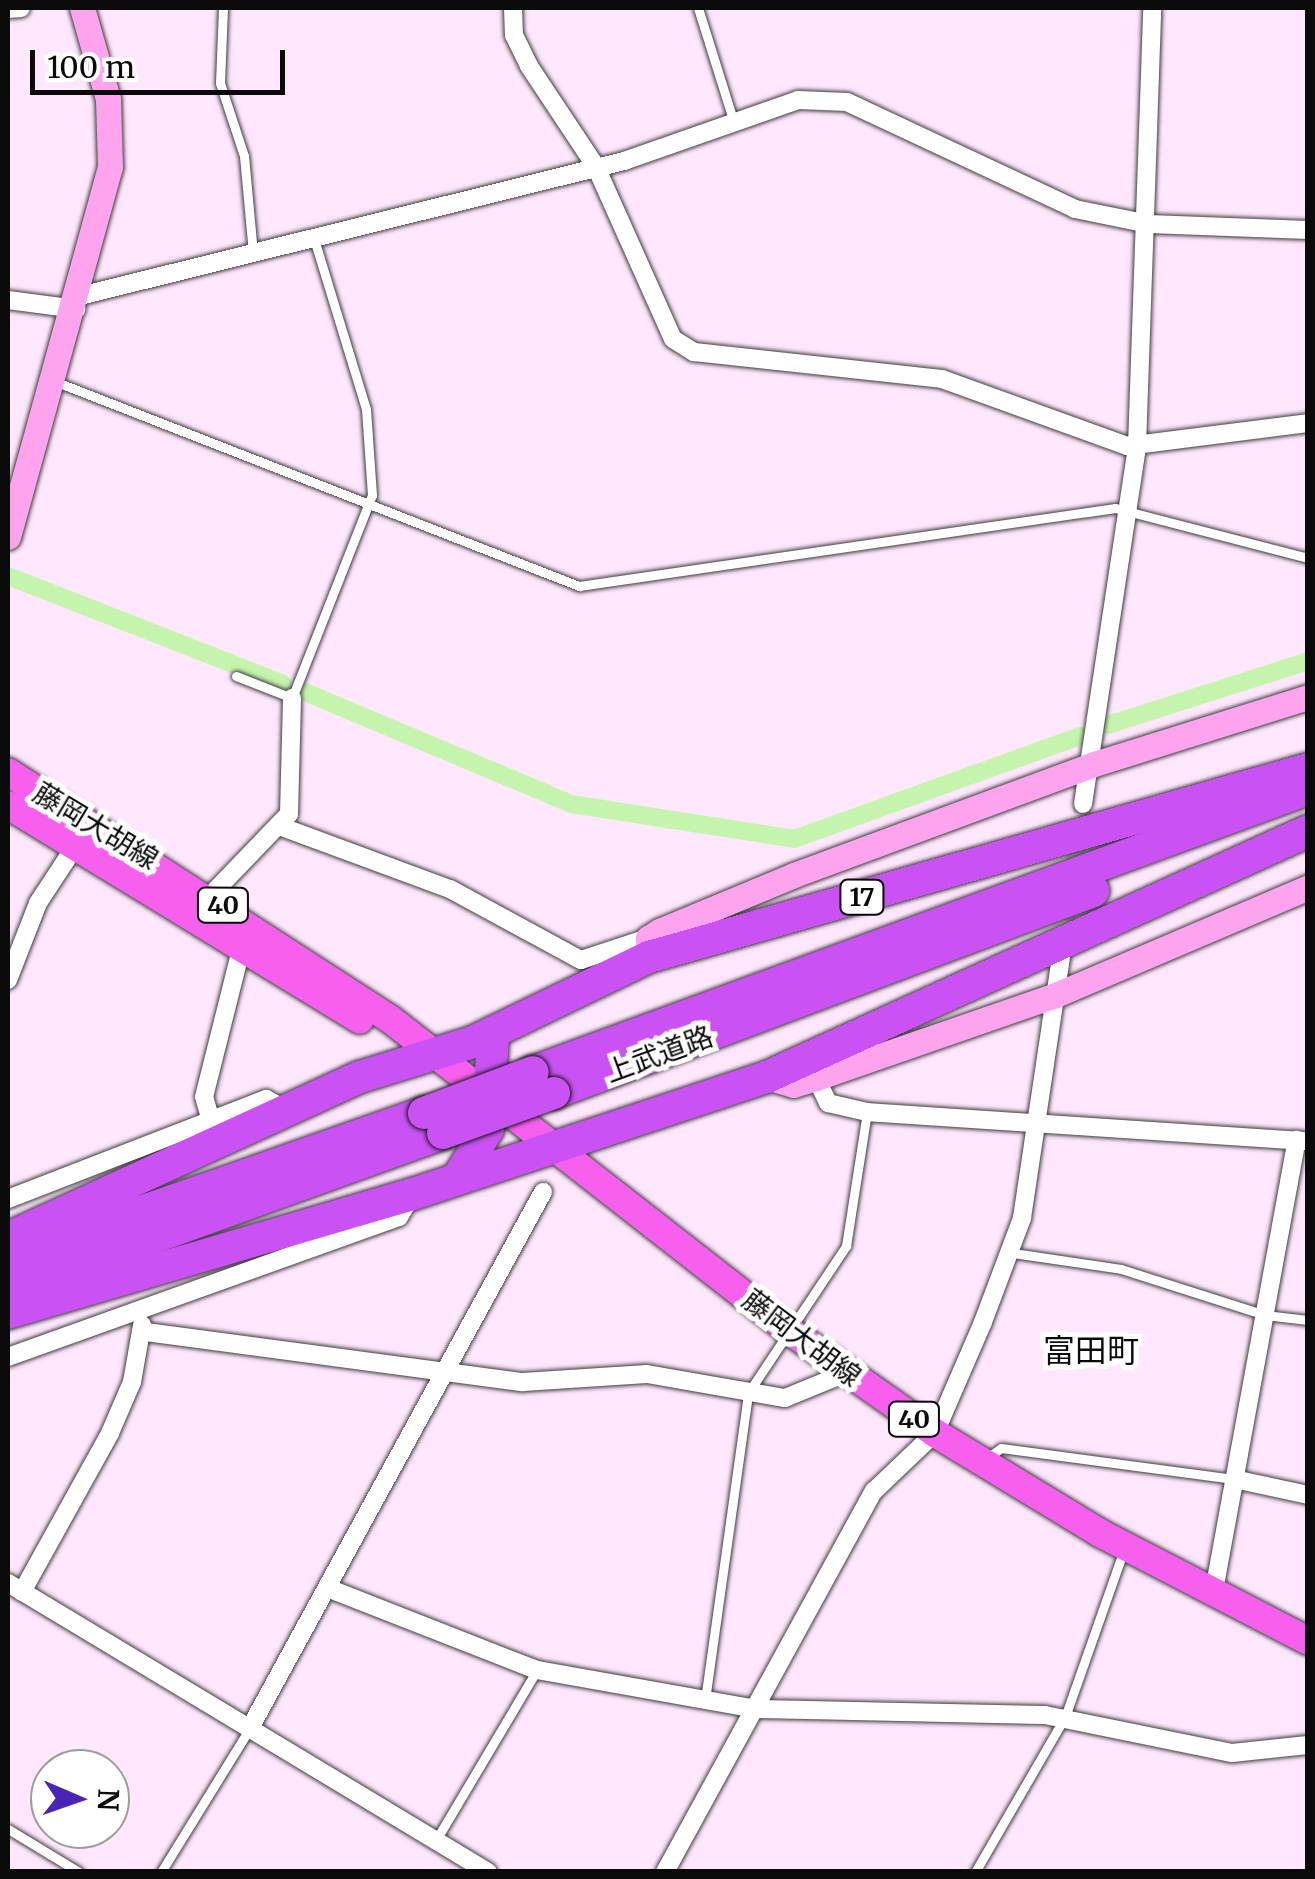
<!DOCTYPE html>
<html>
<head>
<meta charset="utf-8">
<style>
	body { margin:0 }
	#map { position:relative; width:1315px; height:1879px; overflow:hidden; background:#ffe7fd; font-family:Merriweather,"Noto Sans JP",serif }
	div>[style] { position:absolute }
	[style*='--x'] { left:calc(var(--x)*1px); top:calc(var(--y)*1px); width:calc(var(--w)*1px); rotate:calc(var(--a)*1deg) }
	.canal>* { height:18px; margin:-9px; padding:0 9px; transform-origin:9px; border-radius:9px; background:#c5f5ad }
	.street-tunnel>* { height:18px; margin-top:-9px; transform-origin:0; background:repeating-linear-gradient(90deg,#dac6d9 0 18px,transparent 0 27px) }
	.roads { filter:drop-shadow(0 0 2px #3d3d3d) drop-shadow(0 0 2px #3d3d3d) }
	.lane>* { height:9px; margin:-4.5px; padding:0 4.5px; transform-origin:4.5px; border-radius:4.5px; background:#fff }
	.street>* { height:18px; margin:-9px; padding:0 9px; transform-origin:9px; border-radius:9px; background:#fff }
	.secondary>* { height:25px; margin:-12.5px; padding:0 12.5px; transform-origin:12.5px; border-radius:12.5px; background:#fea3ee }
	.primary>* { height:28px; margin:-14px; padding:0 14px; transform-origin:14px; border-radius:14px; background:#f75fef }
	.highway>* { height:32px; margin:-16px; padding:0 16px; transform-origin:16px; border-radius:16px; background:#ca51f3 }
	.bridges { filter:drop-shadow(0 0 2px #1b1b1b) drop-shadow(0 0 2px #1b1b1b) }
	.highway-bridge>* { height:32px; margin:-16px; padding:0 16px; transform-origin:16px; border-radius:16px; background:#ca51f3 }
	span { translate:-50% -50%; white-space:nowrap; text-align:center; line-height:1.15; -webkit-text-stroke:10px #fff; paint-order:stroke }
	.shield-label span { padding:2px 8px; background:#fff; border:2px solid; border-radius:8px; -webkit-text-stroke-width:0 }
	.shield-label { font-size:25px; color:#0a0a0a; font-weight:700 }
	.street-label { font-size:28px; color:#0a0a0a }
	.quarter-label { font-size:32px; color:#0a0a0a }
	.frame { position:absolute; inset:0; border:10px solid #0a0a0a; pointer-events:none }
	.north { position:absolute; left:30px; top:1749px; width:100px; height:100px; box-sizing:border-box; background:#fff; border:2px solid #9d9d9d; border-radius:50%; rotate:92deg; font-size:28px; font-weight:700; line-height:40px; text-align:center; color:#0a0a0a }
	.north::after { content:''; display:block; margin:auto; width:35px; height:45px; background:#4925b7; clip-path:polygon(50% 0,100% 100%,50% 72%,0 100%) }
	.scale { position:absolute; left:30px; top:50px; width:255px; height:45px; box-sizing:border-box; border:5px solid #0a0a0a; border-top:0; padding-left:12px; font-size:30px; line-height:35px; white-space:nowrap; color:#0a0a0a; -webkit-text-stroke:8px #fff; paint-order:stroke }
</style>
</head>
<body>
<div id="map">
	<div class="canal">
		<div style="--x:8;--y:576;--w:295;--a:21.4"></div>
		<div style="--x:305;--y:692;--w:289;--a:22.8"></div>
		<div style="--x:571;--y:804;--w:226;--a:8.9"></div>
		<div style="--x:794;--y:839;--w:304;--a:-19.8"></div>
		<div style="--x:1108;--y:725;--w:210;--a:-17.7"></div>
	</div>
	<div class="street-tunnel">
		<div style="--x:1062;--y:947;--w:145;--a:-81.6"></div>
	</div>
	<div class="roads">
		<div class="lane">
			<div style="--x:223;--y:8;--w:75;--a:92.3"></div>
			<div style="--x:220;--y:83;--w:77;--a:71.8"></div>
			<div style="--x:244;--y:156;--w:97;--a:84.7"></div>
			<div style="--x:698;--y:8;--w:121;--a:72.6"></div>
			<div style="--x:54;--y:381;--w:564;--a:21.33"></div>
			<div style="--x:579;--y:586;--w:542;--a:-8.28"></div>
			<div style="--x:1115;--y:508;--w:199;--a:14.5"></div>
			<div style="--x:236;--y:676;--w:60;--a:21.4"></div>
			<div style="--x:292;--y:698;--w:218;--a:-68.5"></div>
			<div style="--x:372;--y:495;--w:86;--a:-94"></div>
			<div style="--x:366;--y:409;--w:178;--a:-107"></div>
			<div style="--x:1013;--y:1253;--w:109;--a:8.4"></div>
			<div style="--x:1121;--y:1269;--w:151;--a:17.7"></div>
			<div style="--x:1265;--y:1315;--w:43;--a:6.6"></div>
			<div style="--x:984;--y:1460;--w:21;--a:-35"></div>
			<div style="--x:1001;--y:1448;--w:235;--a:7.6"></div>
			<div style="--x:705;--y:1700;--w:310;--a:-82"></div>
			<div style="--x:748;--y:1393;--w:177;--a:-56.3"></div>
			<div style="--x:846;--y:1246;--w:136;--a:-81.1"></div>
			<div style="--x:8;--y:1829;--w:83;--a:31.2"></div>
			<div style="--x:436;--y:1840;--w:198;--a:-59.3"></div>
			<div style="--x:161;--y:1872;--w:169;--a:-58.3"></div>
			<div style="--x:975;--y:1872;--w:179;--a:-59.9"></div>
			<div style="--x:1065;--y:1717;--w:178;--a:-70.6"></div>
		</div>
		<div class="street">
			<div style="--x:513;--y:8;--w:27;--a:88"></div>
			<div style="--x:514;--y:35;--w:34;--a:64"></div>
			<div style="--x:529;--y:66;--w:121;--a:56.4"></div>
			<div style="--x:596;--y:167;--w:188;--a:65.9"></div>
			<div style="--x:673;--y:339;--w:25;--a:32"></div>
			<div style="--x:694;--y:352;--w:249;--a:6.2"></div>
			<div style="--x:942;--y:379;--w:197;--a:19.9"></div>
			<div style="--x:1127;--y:446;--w:182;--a:-7.2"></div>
			<div style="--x:8;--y:9;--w:13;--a:-4"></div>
			<div style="--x:80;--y:296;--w:561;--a:-13.94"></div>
			<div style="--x:624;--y:161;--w:184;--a:-19.3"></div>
			<div style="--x:798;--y:100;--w:49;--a:2.3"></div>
			<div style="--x:847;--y:102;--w:252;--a:25.1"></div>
			<div style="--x:1075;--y:209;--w:76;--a:11.5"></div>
			<div style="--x:1149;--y:224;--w:159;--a:2.2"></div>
			<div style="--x:8;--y:300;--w:69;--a:7.5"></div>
			<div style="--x:1083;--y:804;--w:362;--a:-81.4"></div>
			<div style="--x:1137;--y:446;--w:438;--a:-88"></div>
			<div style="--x:282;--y:827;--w:179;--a:20.3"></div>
			<div style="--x:450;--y:889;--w:149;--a:28.5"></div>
			<div style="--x:581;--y:960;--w:71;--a:-18.2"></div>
			<div style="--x:210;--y:896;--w:114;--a:-46.1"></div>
			<div style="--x:289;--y:814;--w:116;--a:-88.5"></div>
			<div style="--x:8;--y:980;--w:83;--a:-68.7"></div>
			<div style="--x:38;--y:903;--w:69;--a:-56.8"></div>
			<div style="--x:816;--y:1078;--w:28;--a:64"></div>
			<div style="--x:828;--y:1103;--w:40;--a:13"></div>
			<div style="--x:867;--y:1112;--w:442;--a:3.8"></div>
			<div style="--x:211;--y:1121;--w:25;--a:-106"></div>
			<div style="--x:204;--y:1097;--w:156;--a:-75.9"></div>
			<div style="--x:8;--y:1199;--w:277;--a:-21.2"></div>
			<div style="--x:266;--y:1099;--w:26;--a:28"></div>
			<div style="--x:146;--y:1332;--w:380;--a:7.6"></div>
			<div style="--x:523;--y:1382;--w:124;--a:-3.7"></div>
			<div style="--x:647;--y:1374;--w:140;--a:9.9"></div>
			<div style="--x:785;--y:1398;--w:66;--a:-22.3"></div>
			<div style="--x:8;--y:1357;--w:415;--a:-19.7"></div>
			<div style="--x:399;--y:1217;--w:27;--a:-59"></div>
			<div style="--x:1234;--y:1479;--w:76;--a:12.2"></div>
			<div style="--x:8;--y:1583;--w:560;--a:31.05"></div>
			<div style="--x:330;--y:1589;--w:222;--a:21.4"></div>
			<div style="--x:537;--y:1670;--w:223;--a:10.1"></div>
			<div style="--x:757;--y:1709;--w:288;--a:1.2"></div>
			<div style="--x:1045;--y:1715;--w:191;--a:11.5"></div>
			<div style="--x:1232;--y:1753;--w:76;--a:-6"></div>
			<div style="--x:22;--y:1592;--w:182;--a:-61"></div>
			<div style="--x:110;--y:1433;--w:56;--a:-66.7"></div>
			<div style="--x:132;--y:1382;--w:58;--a:-80"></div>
			<div style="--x:1213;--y:1596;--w:464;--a:-79.6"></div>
			<div style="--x:250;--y:1728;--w:611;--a:-61.34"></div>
			<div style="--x:665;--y:1872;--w:435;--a:-61.3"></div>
			<div style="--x:874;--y:1491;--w:84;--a:-43.6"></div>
			<div style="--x:935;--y:1433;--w:121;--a:-66.6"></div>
			<div style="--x:983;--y:1322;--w:111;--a:-69.4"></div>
			<div style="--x:1022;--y:1218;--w:270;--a:-81.5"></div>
		</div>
		<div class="secondary">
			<div style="--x:8;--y:537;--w:384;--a:-74.6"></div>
			<div style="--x:110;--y:167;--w:68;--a:-91.7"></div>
			<div style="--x:108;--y:99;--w:95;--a:-105.9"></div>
			<div style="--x:649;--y:957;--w:19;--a:-93"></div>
			<div style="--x:648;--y:938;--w:13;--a:-32"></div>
			<div style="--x:659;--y:931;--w:146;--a:-22.5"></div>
			<div style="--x:794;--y:875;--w:317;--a:-20.3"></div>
			<div style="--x:1091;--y:765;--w:227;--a:-17.4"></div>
			<div style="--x:767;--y:1077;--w:27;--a:17"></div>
			<div style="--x:793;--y:1085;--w:24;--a:-17"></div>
			<div style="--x:816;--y:1078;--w:251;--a:-19.1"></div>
			<div style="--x:1053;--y:996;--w:277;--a:-23.1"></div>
		</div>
		<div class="primary">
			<div style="--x:8;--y:772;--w:455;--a:32.9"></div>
			<div style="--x:390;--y:1019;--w:504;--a:37.98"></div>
			<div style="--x:787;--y:1329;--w:181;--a:35.1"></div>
			<div style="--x:935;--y:1433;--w:193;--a:31.2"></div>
			<div style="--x:1100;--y:1533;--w:234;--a:27.4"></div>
			<div style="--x:8;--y:805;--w:412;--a:31.4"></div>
		</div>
		<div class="highway">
			<div style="--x:533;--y:1072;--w:825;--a:-20.06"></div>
			<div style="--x:554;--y:1093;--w:576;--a:-20.54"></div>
			<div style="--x:459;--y:1176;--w:55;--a:-58.3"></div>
			<div style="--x:488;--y:1129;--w:97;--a:-87"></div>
			<div style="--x:8;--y:1238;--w:387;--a:-24.6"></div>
			<div style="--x:360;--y:1077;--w:118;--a:-17.2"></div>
			<div style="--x:473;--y:1042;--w:195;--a:-25.8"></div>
			<div style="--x:649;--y:957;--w:685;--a:-15.92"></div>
			<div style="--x:12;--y:1257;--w:436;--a:-19.3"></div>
			<div style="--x:8;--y:1290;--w:462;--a:-19.8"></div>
			<div style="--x:8;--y:1313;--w:422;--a:-16.4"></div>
			<div style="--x:413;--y:1194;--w:373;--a:-18.3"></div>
			<div style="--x:767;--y:1077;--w:594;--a:-24.45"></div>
		</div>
	</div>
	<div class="bridges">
		<div class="highway-bridge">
			<div style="--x:424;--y:1113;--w:116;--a:-20.6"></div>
			<div style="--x:443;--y:1133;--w:118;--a:-19.8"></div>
		</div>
	</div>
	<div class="shield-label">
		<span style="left:862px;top:897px">17</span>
		<span style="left:223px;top:905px">40</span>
		<span style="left:914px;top:1419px">40</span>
	</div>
	<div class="street-label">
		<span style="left:96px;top:826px;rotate:31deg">藤岡大胡線</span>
		<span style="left:659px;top:1054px;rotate:-20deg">上武道路</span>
		<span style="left:802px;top:1338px;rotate:37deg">藤岡大胡線</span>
	</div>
	<div class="quarter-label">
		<span style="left:1091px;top:1351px">富田町</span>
	</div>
	<div class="frame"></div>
	<div class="north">N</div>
	<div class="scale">100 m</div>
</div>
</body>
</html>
